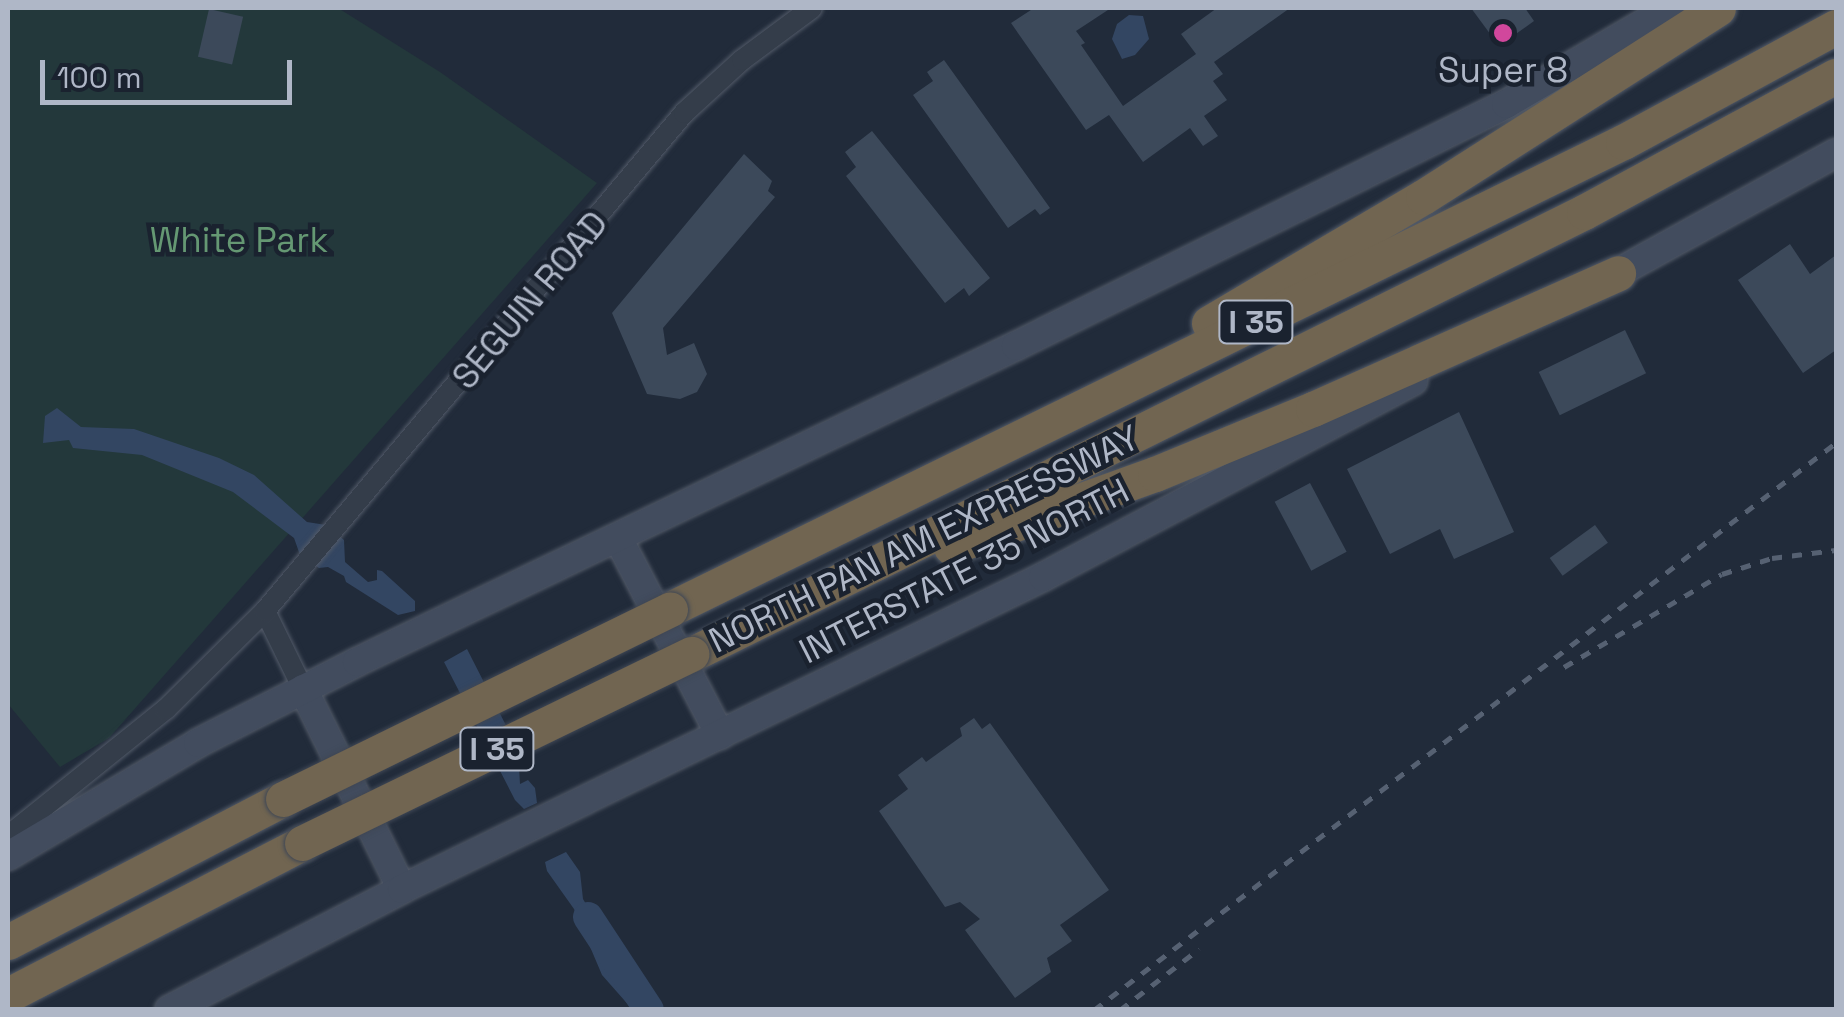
<!DOCTYPE html>
<html>
<head>
<meta charset="utf-8">
<style>
	body { margin:0 }
	#map { position:relative; width:1844px; height:1017px; overflow:hidden; background:#212b3a; font-family:"Space Grotesk",sans-serif }
	div>[style] { position:absolute }
	[style*='--x'] { left:calc(var(--x)*1px); top:calc(var(--y)*1px); width:calc(var(--w)*1px); rotate:calc(var(--a)*1deg) }
	.green>* { inset:0; background:#23383b }
	.water>* { inset:0; background:#334662 }
	.river>* { height:30px; margin:-15px; padding:0 15px; transform-origin:15px; border-radius:15px; background:#334662 }
	.building>* { inset:0; background:#3c495a; transform-origin:0 0 }
	.roads { filter:drop-shadow(0 0 2px #525a68) drop-shadow(0 0 2px #525a68) }
	.minor>* { height:20px; margin:-10px; padding:0 10px; transform-origin:10px; border-radius:10px; background:#343d4a }
	.secondary>* { height:28px; margin:-14px; padding:0 14px; transform-origin:14px; border-radius:14px; background:#424c5e }
	.motorway>* { height:35px; margin:-17.5px; padding:0 17.5px; transform-origin:17.5px; border-radius:17.5px; background:#716551 }
	.rail>* { height:5px; margin-top:-2.5px; transform-origin:0; background:repeating-linear-gradient(90deg,#566172 0 10px,transparent 0 20px) }
	.bridges { filter:drop-shadow(0 0 2px #3f4755) drop-shadow(0 0 2px #3f4755) }
	.motorway-bridge>* { height:35px; margin:-17.5px; padding:0 17.5px; transform-origin:17.5px; border-radius:17.5px; background:#716551 }
	.dots>* { width:28px; height:28px; translate:-50% -50%; box-sizing:border-box; border:5px solid #1a222f; border-radius:50% }
	span { translate:-50% -50%; white-space:nowrap; text-align:center; line-height:1.15; -webkit-text-stroke:9px #1a222f; paint-order:stroke }
	.shield-label span { padding:2px 8px; background:#1a222f; border:2px solid; border-radius:8px; -webkit-text-stroke-width:0 }
	.shield-label { font-size:32px; color:#afb7c7; font-weight:700 }
	.poi-label { font-size:35px; color:#afb7c7 }
	.park-label { font-size:35px; color:#659873 }
	.street-label { font-size:35px; color:#afb7c7 }
	.frame { position:absolute; inset:0; border:10px solid #afb7c7; pointer-events:none }
	.scale { position:absolute; left:40px; top:60px; width:252px; height:45px; box-sizing:border-box; border:5px solid #afb7c7; border-top:0; padding-left:12px; font-size:30px; line-height:35px; white-space:nowrap; color:#afb7c7; -webkit-text-stroke:8px #1a222f; paint-order:stroke }
</style>
</head>
<body>
<div id="map">
	<div class="green">
		<div style="clip-path:polygon(8px 8px,338px 8px,440px 72px,597px 183px,109px 738px,60px 767px,8px 704px)"></div>
	</div>
	<div class="water">
		<div style="clip-path:polygon(1129px 15px,1143px 16px,1149px 39px,1135px 55px,1122px 59px,1112px 39px,1117px 24px)"></div>
		<div style="clip-path:polygon(57px 408px,81px 427px,134px 429px,219px 458px,254px 475px,307px 522px,326px 525px,344px 540px,345px 562px,368px 582px,377px 580px,377px 570px,382px 571px,415px 601px,415px 611px,398px 615px,346px 582px,344px 576px,328px 567px,319px 568px,300px 555px,294px 538px,233px 492px,142px 455px,73px 448px,69px 440px,43px 443px,45px 416px)"></div>
		<div style="clip-path:polygon(467px 649px,518px 749px,520px 784px,528px 780px,535px 788px,537px 803px,524px 809px,515px 800px,444px 662px)"></div>
		<div style="clip-path:polygon(566px 852px,580px 872px,583px 899px,607px 940px,613px 966px,658px 1009px,632px 1009px,602px 975px,574px 909px,547px 871px,545px 862px)"></div>
	</div>
	<div class="river">
		<div style="--x:588;--y:917;--w:111;--a:56.7"></div>
	</div>
	<div class="building">
		<div style="clip-path:polygon(1034px 8px,1111px 8px,1076px 31px,1085px 43px,1081px 45px,1123px 106px,1196px 54px,1181px 34px,1217px 8px,1290px 8px,1214px 62px,1223px 74px,1213px 81px,1227px 100px,1204px 116px,1218px 136px,1203px 146px,1190px 128px,1143px 162px,1109px 115px,1086px 130px,1011px 23px)"></div>
		<div style="clip-path:polygon(1471px 8px,1525px 8px,1534px 21px,1499px 46px)"></div>
		<div style="left:209px;top:9px;width:35px;height:49px;rotate:13deg"></div>
		<div style="clip-path:polygon(944px 60px,1050px 208px,1040px 215px,1035px 209px,1008px 228px,913px 95px,933px 81px,927px 72px)"></div>
		<div style="clip-path:polygon(872px 131px,990px 278px,969px 296px,964px 288px,945px 303px,846px 176px,856px 167px,845px 152px)"></div>
		<div style="clip-path:polygon(744px 154px,772px 181px,768px 191px,775px 197px,663px 328px,667px 355px,694px 343px,707px 374px,697px 392px,680px 399px,647px 394px,612px 313px)"></div>
		<div style="clip-path:polygon(1790px 244px,1810px 274px,1836px 255px,1836px 350px,1803px 373px,1738px 280px)"></div>
		<div style="left:1625px;top:330px;width:48px;height:96px;rotate:64deg"></div>
		<div style="clip-path:polygon(1459px 412px,1514px 532px,1454px 559px,1440px 529px,1390px 554px,1347px 469px)"></div>
		<div style="left:1310px;top:483px;width:78px;height:40px;rotate:62deg"></div>
		<div style="left:1595px;top:525px;width:22px;height:56px;rotate:54deg"></div>
		<div style="clip-path:polygon(974px 718px,982px 729px,990px 723px,1109px 890px,1060px 925px,1072px 941px,1047px 958px,1051px 972px,1015px 998px,965px 930px,980px 919px,960px 902px,945px 907px,879px 811px,908px 789px,898px 775px,922px 757px,926px 762px,962px 736px,960px 728px)"></div>
	</div>
	<div class="roads">
		<div class="minor">
			<div style="--x:265;--y:611;--w:87;--a:64"></div>
			<div style="--x:8;--y:836;--w:203;--a:-38.8"></div>
			<div style="--x:166;--y:709;--w:139;--a:-44.7"></div>
			<div style="--x:265;--y:611;--w:651;--a:-49.92"></div>
			<div style="--x:684;--y:113;--w:79;--a:-42.4"></div>
			<div style="--x:742;--y:60;--w:87;--a:-36.6"></div>
		</div>
		<div class="secondary">
			<div style="--x:1601;--y:282;--w:268;--a:-28.8"></div>
			<div style="--x:618;--y:538;--w:222;--a:62.6"></div>
			<div style="--x:303;--y:689;--w:223;--a:63.7"></div>
			<div style="--x:8;--y:856;--w:221;--a:-30.7"></div>
			<div style="--x:198;--y:743;--w:178;--a:-27"></div>
			<div style="--x:357;--y:662;--w:731;--a:-25.62"></div>
			<div style="--x:1016;--y:346;--w:547;--a:-26.28"></div>
			<div style="--x:1506;--y:104;--w:190;--a:-30.3"></div>
			<div style="--x:169;--y:1010;--w:263;--a:-27.4"></div>
			<div style="--x:402;--y:889;--w:713;--a:-25.95"></div>
			<div style="--x:1043;--y:577;--w:419;--a:-27.9"></div>
		</div>
		<div class="motorway">
			<div style="--x:1209;--y:323;--w:248;--a:-30.5"></div>
			<div style="--x:1423;--y:197;--w:350;--a:-32.6"></div>
			<div style="--x:951;--y:547;--w:217;--a:-19.7"></div>
			<div style="--x:1155;--y:474;--w:171;--a:-22.4"></div>
			<div style="--x:1313;--y:409;--w:334;--a:-24"></div>
			<div style="--x:670;--y:609;--w:1061;--a:-26.11"></div>
			<div style="--x:1623;--y:142;--w:242;--a:-28.4"></div>
			<div style="--x:692;--y:654;--w:996;--a:-26.36"></div>
			<div style="--x:1584;--y:212;--w:286;--a:-28.4"></div>
			<div style="--x:8;--y:942;--w:310;--a:-27.5"></div>
			<div style="--x:8;--y:995;--w:331;--a:-27.3"></div>
		</div>
	</div>
	<div class="rail">
		<div style="--x:1564;--y:667;--w:183;--a:-30.5"></div>
		<div style="--x:1722;--y:574;--w:52;--a:-17.7"></div>
		<div style="--x:1772;--y:558;--w:64;--a:-7.1"></div>
		<div style="--x:1094;--y:1010;--w:934;--a:-37.39"></div>
		<div style="--x:1120;--y:1010;--w:100;--a:-37.7"></div>
	</div>
	<div class="bridges">
		<div class="motorway-bridge">
			<div style="--x:283;--y:799;--w:431;--a:-26.1"></div>
			<div style="--x:302;--y:843;--w:433;--a:-25.9"></div>
		</div>
	</div>
	<div class="dots">
		<div style="left:1503px;top:33px;background:#d1479c"></div>
	</div>
	<div class="shield-label">
		<span style="left:1256px;top:322px">I 35</span>
		<span style="left:497px;top:749px">I 35</span>
	</div>
	<div class="poi-label">
		<span style="left:1503px;top:70px">Super 8</span>
	</div>
	<div class="park-label">
		<span style="left:239px;top:240px">White Park</span>
	</div>
	<div class="street-label">
		<span style="left:530px;top:300px;rotate:-50deg">SEGUIN ROAD</span>
		<span style="left:924px;top:539px;rotate:-26deg">NORTH PAN AM EXPRESSWAY</span>
		<span style="left:964px;top:571px;rotate:-27deg">INTERSTATE 35 NORTH</span>
	</div>
	<div class="frame"></div>
	<div class="scale">100 m</div>
</div>
</body>
</html>
